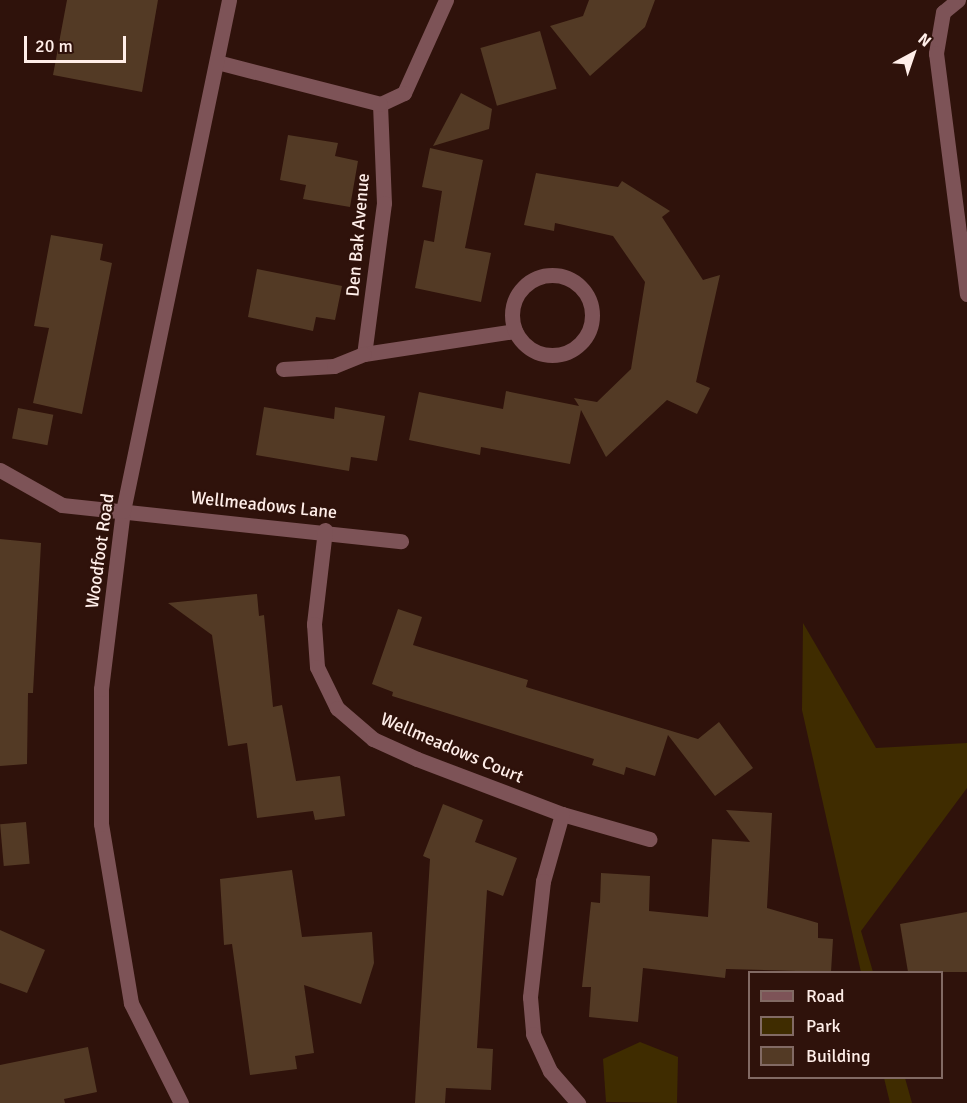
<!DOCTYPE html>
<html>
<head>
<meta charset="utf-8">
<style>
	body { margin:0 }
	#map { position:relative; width:967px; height:1103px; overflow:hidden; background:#2f120b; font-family:Signika,sans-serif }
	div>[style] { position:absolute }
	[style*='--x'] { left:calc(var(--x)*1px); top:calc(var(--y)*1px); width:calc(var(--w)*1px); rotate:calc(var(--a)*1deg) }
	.green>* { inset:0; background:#3f2c00 }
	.building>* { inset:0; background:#533a25; transform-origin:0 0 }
	.minor>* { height:15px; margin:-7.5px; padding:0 7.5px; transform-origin:7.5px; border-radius:7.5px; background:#7d5357 }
	.minor>.ring { margin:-7.5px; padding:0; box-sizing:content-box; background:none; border:15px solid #7d5357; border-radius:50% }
	.tertiary>* { height:15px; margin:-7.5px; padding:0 7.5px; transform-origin:7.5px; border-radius:7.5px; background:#7d5357 }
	span { translate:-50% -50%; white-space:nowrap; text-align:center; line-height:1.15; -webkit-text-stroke:4.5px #2f120b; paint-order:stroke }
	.street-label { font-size:18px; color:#ffeee9 }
	.legend { position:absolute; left:748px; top:971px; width:195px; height:108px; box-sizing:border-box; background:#2f120b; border:2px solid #826a64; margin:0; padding:8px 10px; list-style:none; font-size:18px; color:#ffeee9 }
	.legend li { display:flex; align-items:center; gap:12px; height:30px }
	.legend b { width:30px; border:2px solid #826a64 }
	.north { position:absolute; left:883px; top:24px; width:60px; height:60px; -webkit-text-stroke:4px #2f120b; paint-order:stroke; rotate:40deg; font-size:16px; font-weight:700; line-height:24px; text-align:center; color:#ffeee9 }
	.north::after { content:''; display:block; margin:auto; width:21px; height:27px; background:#ffeee9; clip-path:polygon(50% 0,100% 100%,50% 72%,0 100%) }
	.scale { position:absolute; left:24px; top:36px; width:102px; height:27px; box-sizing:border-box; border:3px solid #ffeee9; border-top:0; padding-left:8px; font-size:18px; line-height:21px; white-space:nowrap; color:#ffeee9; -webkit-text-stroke:4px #2f120b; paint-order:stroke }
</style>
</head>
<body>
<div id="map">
	<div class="green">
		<div style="clip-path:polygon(803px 623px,876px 748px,967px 743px,967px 788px,861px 931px,873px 972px,861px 972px,802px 710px)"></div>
		<div style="clip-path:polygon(640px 1042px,678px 1057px,677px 1103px,606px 1102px,603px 1059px)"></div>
		<div style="clip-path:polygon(884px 1078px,905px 1078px,912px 1103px,890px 1103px)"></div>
	</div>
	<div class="building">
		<div style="clip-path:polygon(67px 0,158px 0,142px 92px,53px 75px)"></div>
		<div style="clip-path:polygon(589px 0,655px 0,645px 27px,590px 76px,550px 26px,583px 16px)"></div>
		<div style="left:540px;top:31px;width:60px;height:62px;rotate:74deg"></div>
		<div style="clip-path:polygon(461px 93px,492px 109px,489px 129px,433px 146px)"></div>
		<div style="clip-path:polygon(288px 135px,338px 143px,335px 156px,358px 161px,350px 207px,303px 199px,306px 185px,280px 180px)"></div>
		<div style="clip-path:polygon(430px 148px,483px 160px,465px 248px,491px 253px,481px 302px,415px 288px,424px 240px,434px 242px,442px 191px,422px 187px)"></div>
		<div style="clip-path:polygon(536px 173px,618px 187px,622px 181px,670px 211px,662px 217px,703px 280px,720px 275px,696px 382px,710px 388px,697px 414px,667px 400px,606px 457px,581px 410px,570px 464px,481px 447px,480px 455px,409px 440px,419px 392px,503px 409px,506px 391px,579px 406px,574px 398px,597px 402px,631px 369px,645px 282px,613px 236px,555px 223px,554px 231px,524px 225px)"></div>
		<div style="clip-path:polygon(51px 235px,103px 244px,100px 260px,112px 263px,82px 414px,33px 403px,49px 328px,34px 326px)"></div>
		<div style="clip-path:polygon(257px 269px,342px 286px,335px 320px,316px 317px,313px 331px,248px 317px)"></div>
		<div style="clip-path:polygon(264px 407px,334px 419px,335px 407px,385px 416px,377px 461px,351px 457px,349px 471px,256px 455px)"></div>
		<div style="left:18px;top:408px;width:36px;height:31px;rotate:11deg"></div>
		<div style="clip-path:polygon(0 539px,41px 543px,33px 693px,28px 693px,27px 764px,0 766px)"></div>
		<div style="clip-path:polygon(257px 594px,259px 616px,264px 615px,273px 707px,282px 705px,296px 781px,340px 776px,345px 816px,315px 820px,313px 811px,257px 818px,247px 743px,228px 746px,212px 635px,168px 603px)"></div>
		<div style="clip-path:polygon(398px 609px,422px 617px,413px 645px,528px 680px,526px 687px,698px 739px,719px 722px,753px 768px,715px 796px,668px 735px,655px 776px,626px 767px,624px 775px,592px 765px,594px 759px,392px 696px,393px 692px,372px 684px)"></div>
		<div style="clip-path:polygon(443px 804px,483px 820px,475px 842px,517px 858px,503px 896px,487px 890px,477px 1048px,493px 1049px,491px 1090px,446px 1088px,445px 1103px,415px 1103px,430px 859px,423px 856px)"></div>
		<div style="clip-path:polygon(726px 810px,772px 813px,767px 908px,818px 923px,818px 938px,833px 939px,831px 972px,726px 969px,725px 978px,643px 968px,638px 1022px,589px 1017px,591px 987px,582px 987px,591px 902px,600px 903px,601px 873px,650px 876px,649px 911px,708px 917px,712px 839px,750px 842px)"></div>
		<div style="left:26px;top:822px;width:42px;height:26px;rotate:85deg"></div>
		<div style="clip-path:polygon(292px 870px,302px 937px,372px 932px,374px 963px,361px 1004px,304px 985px,314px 1053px,295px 1056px,297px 1069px,250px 1075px,232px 944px,224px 945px,220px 879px)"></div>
		<div style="clip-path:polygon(967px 912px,967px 972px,908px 972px,900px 924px)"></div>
		<div style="clip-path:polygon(0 930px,45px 950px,27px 993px,0 983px)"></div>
		<div style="clip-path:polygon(88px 1047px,97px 1092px,64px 1099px,65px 1103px,0 1103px,0 1065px)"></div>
	</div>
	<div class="minor">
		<div style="--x:446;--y:0;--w:102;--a:114.3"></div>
		<div style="--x:404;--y:93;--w:26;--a:155"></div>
		<div style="--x:380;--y:104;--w:99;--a:87.7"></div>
		<div style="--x:384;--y:203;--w:152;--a:97.5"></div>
		<div style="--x:364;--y:354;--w:153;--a:-8.7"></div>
		<div style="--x:958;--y:0;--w:19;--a:141"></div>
		<div style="--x:943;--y:12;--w:42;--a:99.7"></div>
		<div style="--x:936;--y:53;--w:243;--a:82.7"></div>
		<div style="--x:217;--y:62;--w:168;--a:14.4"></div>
		<div class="ring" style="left:512px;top:275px;width:65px;height:65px"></div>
		<div style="--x:283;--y:369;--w:51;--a:-3.4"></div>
		<div style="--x:334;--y:366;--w:32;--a:-22"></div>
		<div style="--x:0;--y:470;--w:71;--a:29.4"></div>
		<div style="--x:62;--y:505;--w:341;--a:6.1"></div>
		<div style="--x:325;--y:530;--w:95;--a:96.7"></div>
		<div style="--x:314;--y:624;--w:43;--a:86"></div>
		<div style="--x:317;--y:667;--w:46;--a:64"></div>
		<div style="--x:337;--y:708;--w:48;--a:40.7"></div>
		<div style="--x:373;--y:739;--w:48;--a:24.4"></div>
		<div style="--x:417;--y:759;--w:155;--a:20.8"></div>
		<div style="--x:562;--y:814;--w:91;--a:16"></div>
		<div style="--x:562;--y:814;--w:70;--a:105.8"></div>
		<div style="--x:543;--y:881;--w:117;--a:96.4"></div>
		<div style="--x:530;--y:997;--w:37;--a:85"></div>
		<div style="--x:533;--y:1034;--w:41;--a:65.3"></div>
		<div style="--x:550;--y:1071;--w:43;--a:48.8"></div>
	</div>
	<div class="tertiary">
		<div style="--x:181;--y:1103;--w:112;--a:-116.6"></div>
		<div style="--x:131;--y:1003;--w:181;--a:-99.5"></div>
		<div style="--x:101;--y:824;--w:135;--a:-90"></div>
		<div style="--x:101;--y:689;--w:179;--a:-83"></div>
		<div style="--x:123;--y:511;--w:522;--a:-78.28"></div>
	</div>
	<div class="street-label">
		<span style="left:358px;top:235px;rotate:-85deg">Den Bak Avenue</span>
		<span style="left:264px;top:505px;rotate:6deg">Wellmeadows Lane</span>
		<span style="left:100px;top:551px;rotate:-82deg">Woodfoot Road</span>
		<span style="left:452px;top:748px;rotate:23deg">Wellmeadows Court</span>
	</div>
	<ul class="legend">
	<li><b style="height:8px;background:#7d5357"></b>Road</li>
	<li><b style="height:16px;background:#3f2c00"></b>Park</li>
	<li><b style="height:16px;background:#533a25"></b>Building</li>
	</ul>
	<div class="north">N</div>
	<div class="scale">20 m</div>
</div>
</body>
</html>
